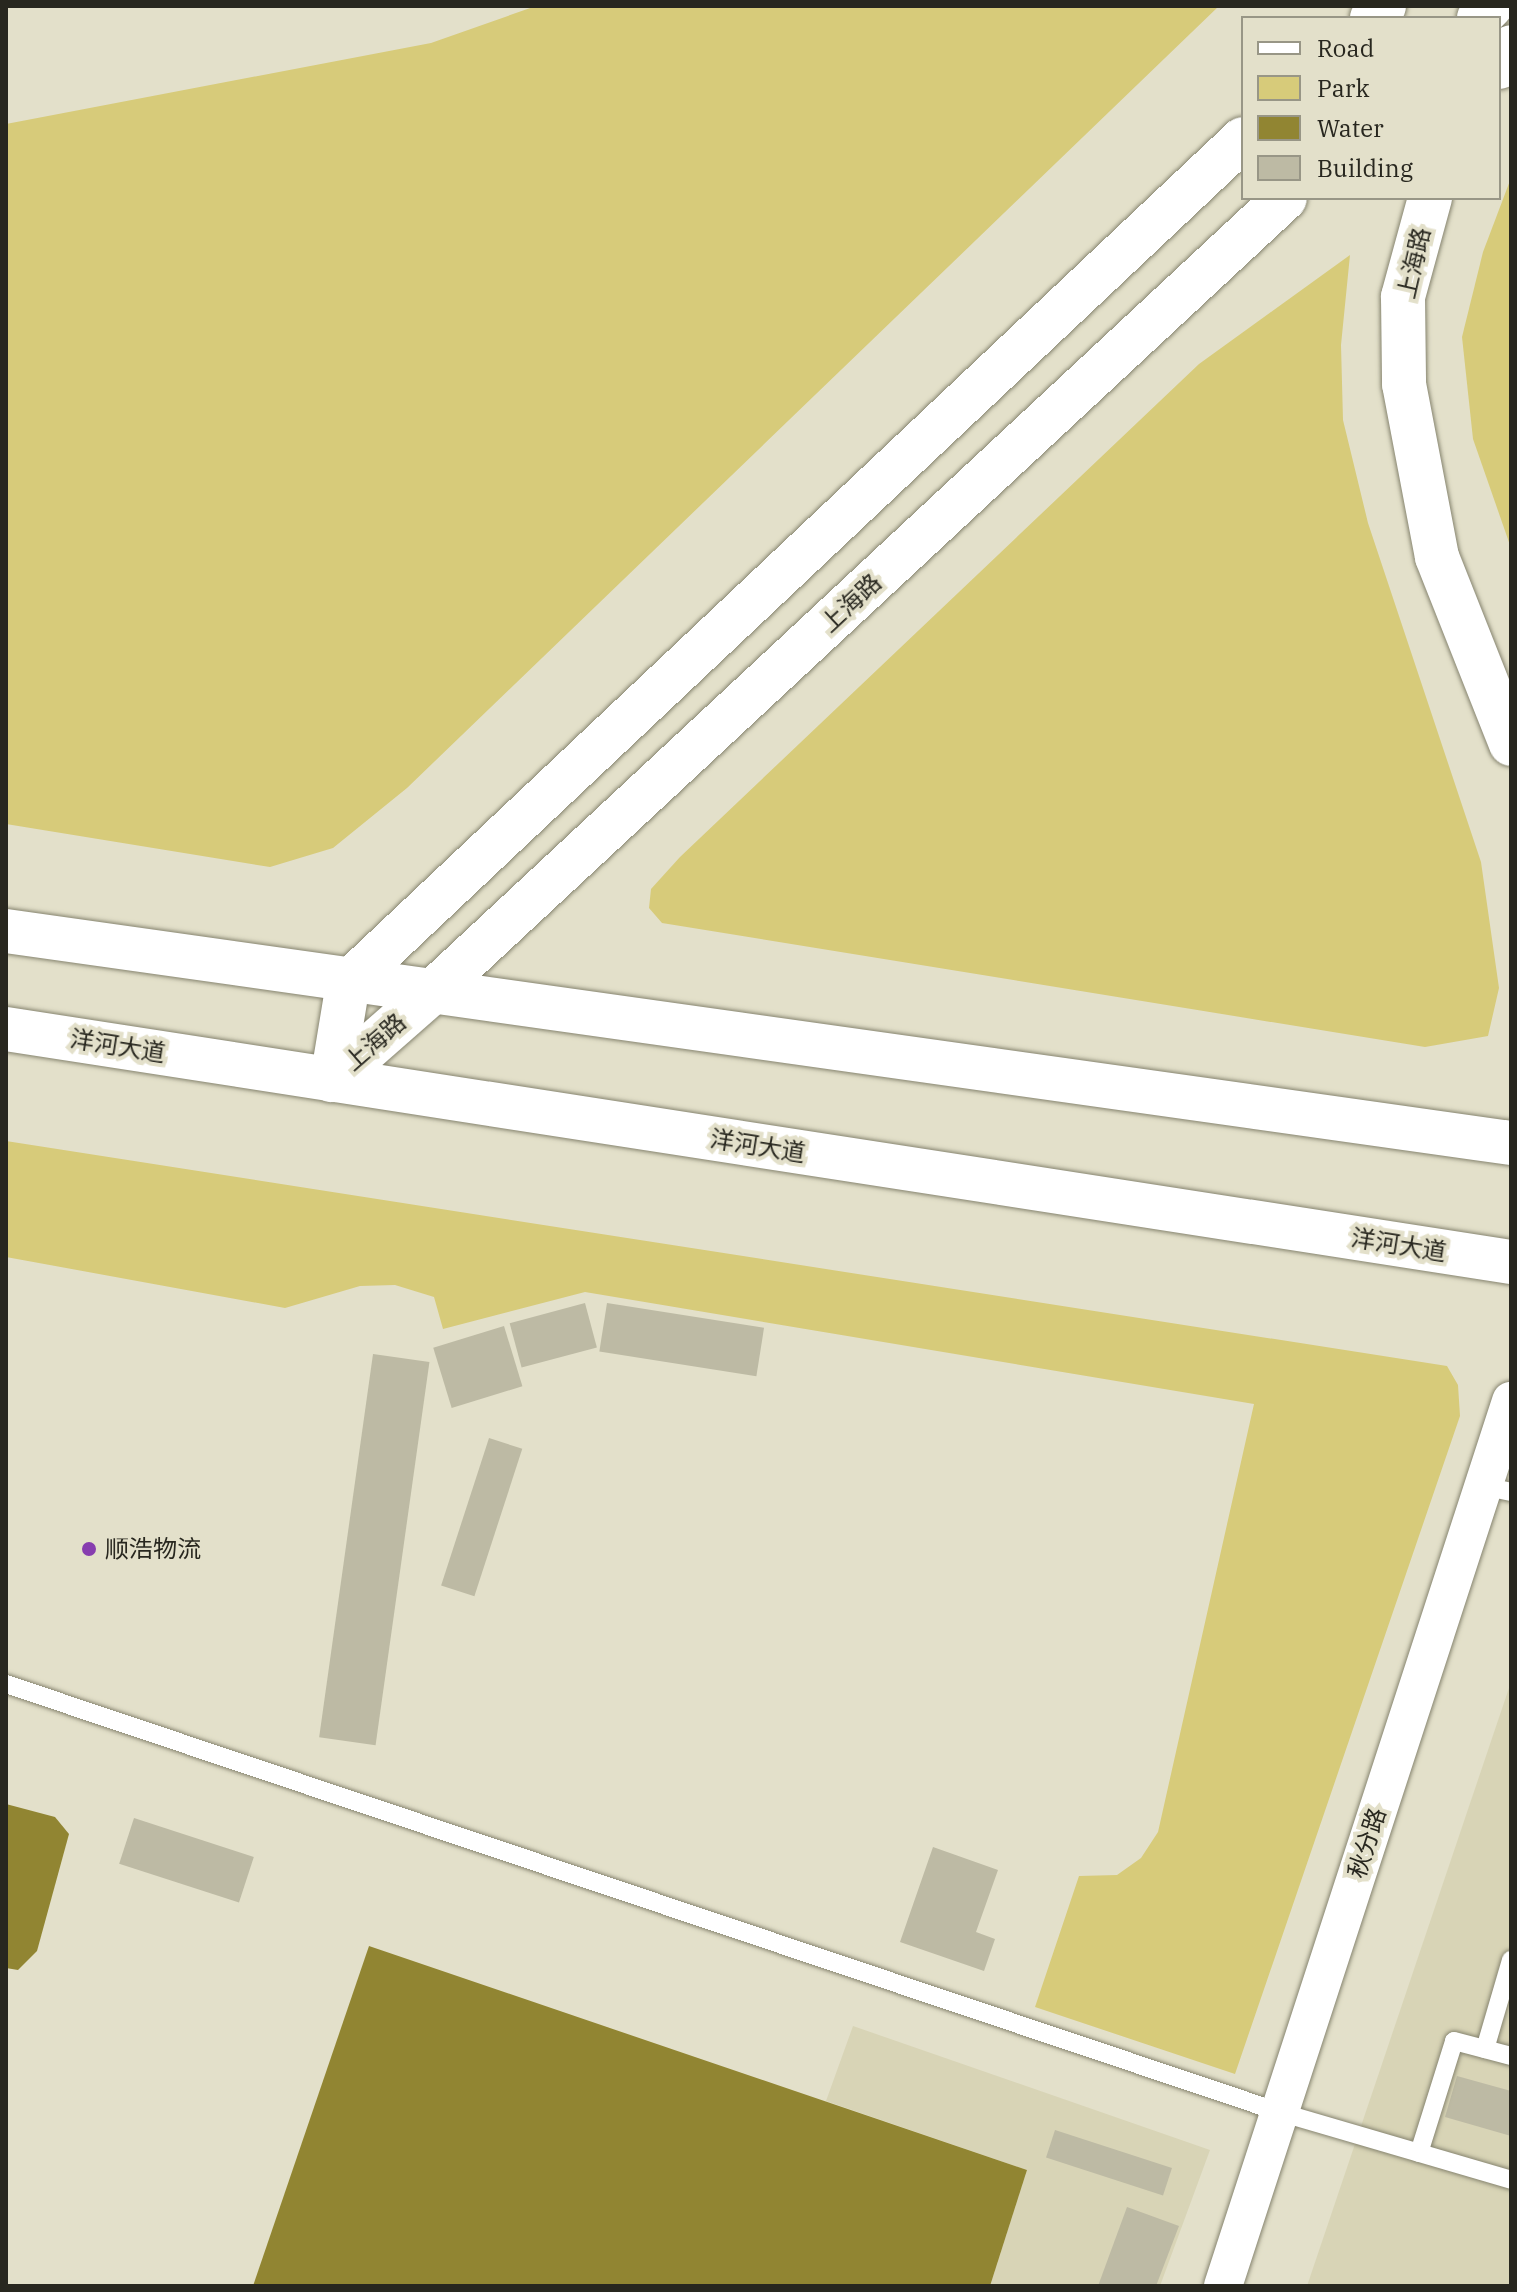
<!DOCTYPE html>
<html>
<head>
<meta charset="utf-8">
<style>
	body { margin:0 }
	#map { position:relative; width:1517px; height:2292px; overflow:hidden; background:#e3e0ca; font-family:"IBM Plex Serif","Noto Sans SC",serif }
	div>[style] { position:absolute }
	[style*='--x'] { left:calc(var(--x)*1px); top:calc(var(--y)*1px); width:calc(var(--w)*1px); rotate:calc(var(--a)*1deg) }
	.built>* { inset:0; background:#d8d4b6 }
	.green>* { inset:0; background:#d7cb7a }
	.water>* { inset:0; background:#918532 }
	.building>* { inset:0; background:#bdbaa4; transform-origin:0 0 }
	.roads { filter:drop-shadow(0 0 2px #86846f) drop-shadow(0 0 2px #86846f) }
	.service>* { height:18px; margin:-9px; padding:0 9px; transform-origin:9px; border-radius:9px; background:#fff }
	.minor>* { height:38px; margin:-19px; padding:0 19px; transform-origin:19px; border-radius:19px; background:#fff }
	.primary>* { height:44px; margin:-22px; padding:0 22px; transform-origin:22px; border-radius:22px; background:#fff }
	.trunk>* { height:44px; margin:-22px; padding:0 22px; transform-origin:22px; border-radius:22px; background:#fff }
	.dots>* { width:22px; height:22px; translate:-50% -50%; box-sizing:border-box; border:4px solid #e3e0ca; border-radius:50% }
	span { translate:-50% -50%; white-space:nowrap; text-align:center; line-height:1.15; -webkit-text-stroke:8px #e3e0ca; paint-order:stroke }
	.street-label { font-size:24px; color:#28271f }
	.poi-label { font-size:24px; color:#28271f }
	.left { translate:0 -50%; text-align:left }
	.frame { position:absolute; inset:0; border:8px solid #28271f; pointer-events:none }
	.legend { position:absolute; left:1241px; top:16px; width:260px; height:184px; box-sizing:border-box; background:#e3e0ca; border:2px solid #989686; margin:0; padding:10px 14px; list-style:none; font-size:24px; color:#28271f }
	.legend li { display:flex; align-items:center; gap:16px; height:40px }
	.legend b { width:40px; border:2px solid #989686 }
</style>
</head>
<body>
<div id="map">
	<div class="built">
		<div style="clip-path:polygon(1511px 1682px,1511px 2286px,1307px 2286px)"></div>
		<div style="clip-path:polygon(853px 2026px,1210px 2150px,1160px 2286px,990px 2286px,1027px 2170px,826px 2101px)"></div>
	</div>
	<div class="green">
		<div style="clip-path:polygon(536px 6px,1219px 6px,407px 788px,333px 848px,270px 867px,6px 824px,6px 124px,431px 43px)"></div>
		<div style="clip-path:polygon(1511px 178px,1511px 548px,1473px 439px,1462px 337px,1483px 252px)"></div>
		<div style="clip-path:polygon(1350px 255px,1341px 345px,1343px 420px,1368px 523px,1481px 862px,1499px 988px,1488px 1036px,1425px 1047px,662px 923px,649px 908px,651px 889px,680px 857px,1199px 364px)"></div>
		<div style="clip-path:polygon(6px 1141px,1447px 1366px,1458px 1385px,1460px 1416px,1235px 2074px,1035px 2007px,1079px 1876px,1117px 1875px,1141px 1858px,1158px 1832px,1254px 1404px,585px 1292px,443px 1329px,434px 1297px,395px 1285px,360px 1286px,285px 1308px,6px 1257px)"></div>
	</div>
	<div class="water">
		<div style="clip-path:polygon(6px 1804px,55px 1817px,69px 1834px,37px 1951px,18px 1970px,6px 1968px)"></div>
		<div style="clip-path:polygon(369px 1946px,1027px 2170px,990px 2286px,253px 2286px)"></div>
	</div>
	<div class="building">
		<div style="left:585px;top:1303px;width:46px;height:78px;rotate:75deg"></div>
		<div style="left:607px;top:1303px;width:159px;height:49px;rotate:9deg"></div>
		<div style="left:504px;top:1326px;width:63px;height:74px;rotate:73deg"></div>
		<div style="left:373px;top:1354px;width:57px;height:387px;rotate:8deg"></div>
		<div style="left:489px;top:1438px;width:35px;height:155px;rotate:18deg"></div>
		<div style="left:134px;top:1818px;width:126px;height:48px;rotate:18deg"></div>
		<div style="clip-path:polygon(933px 1847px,998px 1870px,976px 1932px,995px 1939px,984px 1971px,900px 1942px)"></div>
		<div style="clip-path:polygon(1457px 2076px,1511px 2091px,1511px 2136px,1445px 2117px)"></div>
		<div style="left:1055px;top:2130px;width:123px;height:29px;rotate:18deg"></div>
		<div style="clip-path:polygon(1127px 2207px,1179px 2226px,1156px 2286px,1098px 2286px)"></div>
	</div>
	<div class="roads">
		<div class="service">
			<div style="--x:1483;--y:1486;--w:29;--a:12"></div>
			<div style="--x:6;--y:1684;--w:1343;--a:18.58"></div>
			<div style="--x:1279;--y:2112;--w:242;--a:16.3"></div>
			<div style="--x:1485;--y:2049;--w:93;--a:-73.7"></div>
			<div style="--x:1419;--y:2153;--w:117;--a:-72.6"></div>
			<div style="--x:1454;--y:2041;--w:59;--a:14.7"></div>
		</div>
		<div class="minor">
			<div style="--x:1223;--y:2286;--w:931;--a:-71.97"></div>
		</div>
		<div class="primary">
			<div style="--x:6;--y:931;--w:1520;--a:8.02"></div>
			<div style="--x:6;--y:1029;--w:1523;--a:8.8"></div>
		</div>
		<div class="trunk">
			<div style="--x:1372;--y:18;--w:17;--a:-45"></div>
			<div style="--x:1479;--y:18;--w:17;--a:-45"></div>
			<div style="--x:1499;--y:67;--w:23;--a:-59"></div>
			<div style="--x:1430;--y:198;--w:103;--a:105.3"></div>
			<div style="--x:1403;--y:297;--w:87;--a:89.3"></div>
			<div style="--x:1404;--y:384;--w:176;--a:79.2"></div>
			<div style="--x:1437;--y:557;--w:201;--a:68.4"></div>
			<div style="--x:332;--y:1080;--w:98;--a:-80.6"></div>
			<div style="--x:348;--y:983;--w:1230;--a:-43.32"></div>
			<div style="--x:332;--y:1080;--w:130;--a:-41.3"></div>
			<div style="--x:430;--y:994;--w:1168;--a:-42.95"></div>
		</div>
	</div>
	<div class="dots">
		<div style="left:89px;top:1549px;background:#873daf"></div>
	</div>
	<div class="street-label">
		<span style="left:1414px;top:263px;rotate:-77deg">上海路</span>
		<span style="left:851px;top:603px;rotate:-43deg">上海路</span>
		<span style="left:375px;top:1042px;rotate:-41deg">上海路</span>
		<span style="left:118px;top:1046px;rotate:9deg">洋河大道</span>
		<span style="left:758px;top:1146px;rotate:9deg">洋河大道</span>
		<span style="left:1399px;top:1245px;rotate:9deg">洋河大道</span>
		<span style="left:1367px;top:1843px;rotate:-72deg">秋分路</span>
	</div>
	<div class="poi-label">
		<span class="left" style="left:105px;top:1549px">顺浩物流</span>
	</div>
	<div class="frame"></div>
	<ul class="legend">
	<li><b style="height:10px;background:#fff"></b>Road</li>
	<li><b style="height:22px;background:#d7cb7a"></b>Park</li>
	<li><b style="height:22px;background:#918532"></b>Water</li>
	<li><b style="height:22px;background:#bdbaa4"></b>Building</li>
	</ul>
</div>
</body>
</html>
